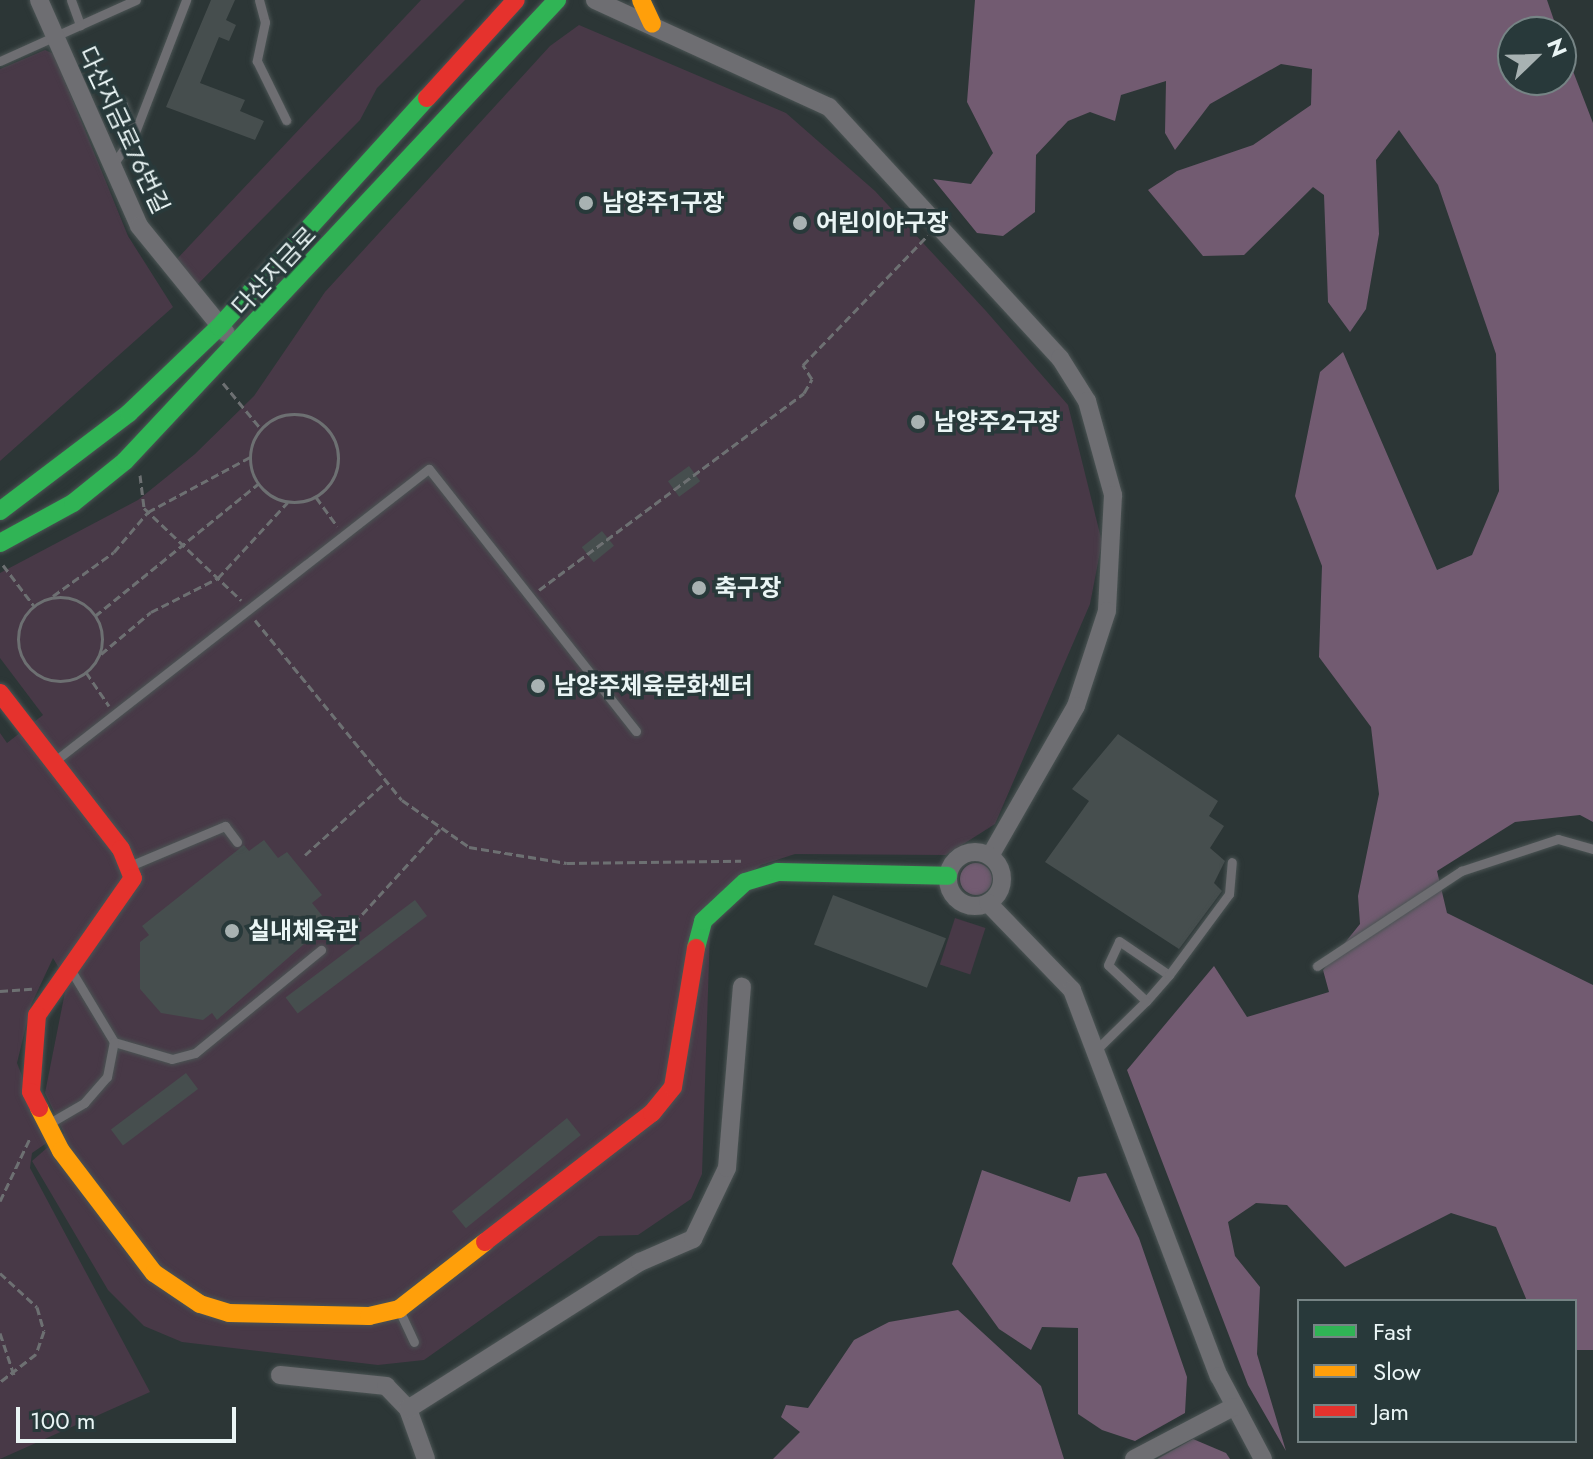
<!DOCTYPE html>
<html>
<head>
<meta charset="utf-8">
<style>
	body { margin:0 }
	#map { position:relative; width:1593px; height:1459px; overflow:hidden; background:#2c3636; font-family:Jost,"Noto Sans KR",sans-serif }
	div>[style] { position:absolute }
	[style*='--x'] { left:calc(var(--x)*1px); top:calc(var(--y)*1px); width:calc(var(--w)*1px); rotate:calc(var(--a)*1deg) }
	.green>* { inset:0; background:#483947; transform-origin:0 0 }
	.forest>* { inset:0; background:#725b71 }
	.round { border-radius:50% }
	.building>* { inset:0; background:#464e4e; transform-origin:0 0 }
	.path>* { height:3px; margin-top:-1.5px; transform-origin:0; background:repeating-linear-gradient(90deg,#6d7072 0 8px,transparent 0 12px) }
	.path>.ring { margin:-1.5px; padding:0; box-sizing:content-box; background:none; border:3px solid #6d7072; border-radius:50% }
	.roads { filter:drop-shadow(0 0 2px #4b5454) drop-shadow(0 0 2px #4b5454) }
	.lane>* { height:9px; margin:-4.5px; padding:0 4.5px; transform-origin:4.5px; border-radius:4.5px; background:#6e6e72 }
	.street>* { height:18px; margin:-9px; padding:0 9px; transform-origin:9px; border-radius:9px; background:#6e6e72 }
	.street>.ring { margin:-9px; padding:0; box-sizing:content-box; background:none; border:18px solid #6e6e72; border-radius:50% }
	.fast>* { height:18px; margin:-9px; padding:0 9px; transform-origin:9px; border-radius:9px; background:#30b455 }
	.slow>* { height:18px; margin:-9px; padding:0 9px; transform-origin:9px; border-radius:9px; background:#ff9f0a }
	.jam>* { height:18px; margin:-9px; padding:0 9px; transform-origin:9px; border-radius:9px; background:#e5322d }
	.dots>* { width:22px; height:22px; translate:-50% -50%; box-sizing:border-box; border:4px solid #28393a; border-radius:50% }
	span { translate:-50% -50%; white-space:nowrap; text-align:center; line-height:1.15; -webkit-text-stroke:7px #28393a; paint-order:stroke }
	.street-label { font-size:24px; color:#eaf5f5 }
	.poi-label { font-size:24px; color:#eaf5f5; font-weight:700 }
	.left { translate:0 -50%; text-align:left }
	.legend { position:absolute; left:1297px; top:1299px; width:280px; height:144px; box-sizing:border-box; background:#28393a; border:2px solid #768485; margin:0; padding:10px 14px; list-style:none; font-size:24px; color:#eaf5f5 }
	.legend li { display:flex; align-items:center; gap:16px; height:40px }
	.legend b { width:40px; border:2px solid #768485 }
	.north { position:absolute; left:1497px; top:16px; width:80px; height:80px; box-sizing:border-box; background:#28393a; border:2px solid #768485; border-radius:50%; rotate:67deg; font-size:22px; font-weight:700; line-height:32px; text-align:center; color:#eaf5f5 }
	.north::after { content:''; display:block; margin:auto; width:28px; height:36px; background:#a8b2b2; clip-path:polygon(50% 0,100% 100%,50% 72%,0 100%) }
	.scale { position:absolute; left:16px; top:1407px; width:220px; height:36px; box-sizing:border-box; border:4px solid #eaf5f5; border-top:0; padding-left:10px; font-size:24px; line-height:28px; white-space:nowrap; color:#eaf5f5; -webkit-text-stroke:6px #28393a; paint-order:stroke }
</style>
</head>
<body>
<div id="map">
	<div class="green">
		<div style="clip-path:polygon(421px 0,465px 0,377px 88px,360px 120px,196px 286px,176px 260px)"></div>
		<div style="clip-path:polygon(579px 25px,786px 113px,875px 191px,986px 311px,1068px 405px,1102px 542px,1090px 604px,995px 824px,946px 855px,795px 854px,761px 865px,711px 900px,702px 1174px,691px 1199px,638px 1235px,599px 1236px,424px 1360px,378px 1365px,182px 1342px,144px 1326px,108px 1290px,32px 1161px,64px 1133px,45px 1093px,67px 982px,53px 958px,31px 1005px,17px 1063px,48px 1142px,32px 1153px,30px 1168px,150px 1392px,0 1459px,0 733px,7px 743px,43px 715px,0 658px,0 573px,138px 500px,195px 454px,254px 396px,325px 292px,550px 46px)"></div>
		<div style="clip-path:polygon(45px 50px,54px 54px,128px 236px,173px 307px,0 461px,0 69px)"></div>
		<div style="left:955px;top:918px;width:32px;height:49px;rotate:18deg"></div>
	</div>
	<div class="forest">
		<div style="clip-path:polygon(975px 0,1547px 0,1558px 32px,1513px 32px,1513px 80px,1561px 80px,1561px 40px,1593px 123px,1593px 822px,1580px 815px,1515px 822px,1437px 871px,1447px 913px,1593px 985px,1593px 1350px,1575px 1350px,1575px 1301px,1527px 1301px,1496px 1227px,1451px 1213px,1345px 1267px,1287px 1205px,1256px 1203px,1228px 1222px,1235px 1256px,1260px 1287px,1257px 1354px,1286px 1451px,1248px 1385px,1127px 1070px,1214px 966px,1247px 1017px,1329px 992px,1323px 970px,1360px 924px,1358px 896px,1379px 794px,1371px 727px,1319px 657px,1322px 566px,1295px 496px,1320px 372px,1343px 352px,1437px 570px,1472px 555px,1499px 491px,1496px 354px,1438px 185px,1399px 130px,1376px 160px,1379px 234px,1366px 309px,1350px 332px,1328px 302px,1324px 195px,1313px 187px,1244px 255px,1203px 256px,1148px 190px,1177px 171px,1253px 145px,1311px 105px,1312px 69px,1281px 64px,1210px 104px,1175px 150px,1165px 133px,1166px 81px,1121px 95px,1115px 121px,1090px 112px,1068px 121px,1036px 155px,1035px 212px,1003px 236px,977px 233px,933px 179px,971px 184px,993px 153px,967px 102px)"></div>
		<div class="round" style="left:960px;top:863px;width:32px;height:32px"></div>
		<div style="clip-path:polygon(982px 1170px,1070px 1202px,1078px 1177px,1106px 1173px,1139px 1238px,1187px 1377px,1185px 1413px,1135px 1441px,1102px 1430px,1078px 1414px,1078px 1328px,1042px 1327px,1031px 1350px,999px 1329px,952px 1264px)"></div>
		<div style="clip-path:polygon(958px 1310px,1041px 1386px,1064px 1459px,773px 1459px,800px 1432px,781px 1417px,786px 1405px,808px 1408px,854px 1340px,889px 1322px)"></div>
		<div style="clip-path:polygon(1193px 1439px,1226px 1453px,1230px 1459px,1157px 1459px)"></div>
	</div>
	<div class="building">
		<div style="clip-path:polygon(211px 0,235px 0,226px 20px,236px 25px,229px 41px,219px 37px,200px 83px,245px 100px,240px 111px,264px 121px,255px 140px,166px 107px)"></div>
		<div style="left:689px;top:466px;width:19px;height:26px;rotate:54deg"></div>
		<div style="left:602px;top:531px;width:19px;height:26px;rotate:51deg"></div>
		<div style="clip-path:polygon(1118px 734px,1218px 801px,1209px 816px,1224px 826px,1210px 848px,1225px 861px,1214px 883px,1222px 891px,1179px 949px,1045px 862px,1089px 801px,1072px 789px)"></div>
		<div style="clip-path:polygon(264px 840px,278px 858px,287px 852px,322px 895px,312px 903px,328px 923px,217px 1020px,212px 1013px,203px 1020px,161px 1013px,140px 989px,140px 942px,149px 935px,142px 926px,244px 845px,249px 851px)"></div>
		<div style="left:833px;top:895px;width:121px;height:53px;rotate:21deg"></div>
		<div style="left:415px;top:900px;width:20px;height:162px;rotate:53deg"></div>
		<div style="left:186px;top:1073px;width:20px;height:94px;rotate:53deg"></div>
		<div style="left:567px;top:1118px;width:22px;height:148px;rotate:51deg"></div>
	</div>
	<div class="path">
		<div style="--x:223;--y:383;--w:60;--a:50.4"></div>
		<div class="ring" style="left:250px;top:414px;width:85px;height:85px"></div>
		<div style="--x:140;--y:475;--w:33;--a:83"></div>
		<div style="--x:144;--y:508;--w:134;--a:43.5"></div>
		<div style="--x:316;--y:497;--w:36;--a:54"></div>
		<div style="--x:3;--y:565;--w:51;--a:52.9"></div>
		<div style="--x:539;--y:590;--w:330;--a:-36.6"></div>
		<div style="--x:804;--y:393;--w:16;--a:-60"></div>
		<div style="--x:812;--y:379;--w:17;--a:-123"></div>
		<div style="--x:803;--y:365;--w:180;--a:-46.1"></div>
		<div style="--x:53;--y:596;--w:75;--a:-35.8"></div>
		<div style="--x:114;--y:552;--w:52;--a:-49.6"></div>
		<div style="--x:148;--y:512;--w:116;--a:-28.3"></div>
		<div class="ring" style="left:18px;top:597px;width:81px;height:81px"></div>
		<div style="--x:95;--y:616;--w:210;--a:-39"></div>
		<div style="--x:255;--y:620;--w:232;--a:50.8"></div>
		<div style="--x:402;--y:800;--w:82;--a:35"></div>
		<div style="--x:469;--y:847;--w:99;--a:9.3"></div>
		<div style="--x:567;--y:863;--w:174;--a:-0.7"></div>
		<div style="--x:101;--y:654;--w:65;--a:-40"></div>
		<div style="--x:151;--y:612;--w:75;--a:-26.9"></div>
		<div style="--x:218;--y:578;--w:103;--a:-47.4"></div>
		<div style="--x:86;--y:672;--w:41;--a:55.9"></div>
		<div style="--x:305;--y:855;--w:110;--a:-42.1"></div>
		<div style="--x:346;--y:932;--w:139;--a:-47.6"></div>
		<div style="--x:0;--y:991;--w:32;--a:-4"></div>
		<div style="--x:0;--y:1201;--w:70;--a:-64.5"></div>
		<div style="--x:0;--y:1273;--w:50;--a:42.6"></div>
		<div style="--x:37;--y:1307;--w:25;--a:74"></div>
		<div style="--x:44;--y:1331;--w:24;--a:109"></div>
		<div style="--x:36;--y:1354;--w:46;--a:142.1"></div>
		<div style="--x:0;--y:1333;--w:44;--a:71.6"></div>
	</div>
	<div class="roads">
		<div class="lane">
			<div style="--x:71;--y:0;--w:27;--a:70"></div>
			<div style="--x:259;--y:0;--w:23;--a:75"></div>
			<div style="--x:265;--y:22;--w:40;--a:102"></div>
			<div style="--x:257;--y:61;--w:66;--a:63.8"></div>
			<div style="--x:0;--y:61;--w:149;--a:-24.2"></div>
			<div style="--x:134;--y:135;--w:145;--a:-68.9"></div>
			<div style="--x:112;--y:166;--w:38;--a:-55"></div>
			<div style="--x:134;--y:135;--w:35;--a:-110"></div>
			<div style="--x:56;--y:760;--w:473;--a:-38"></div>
			<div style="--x:429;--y:469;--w:334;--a:51.7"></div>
			<div style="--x:132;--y:865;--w:101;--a:-22.8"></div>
			<div style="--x:225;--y:826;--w:20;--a:53"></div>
			<div style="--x:1119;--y:941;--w:60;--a:34.2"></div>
			<div style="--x:1169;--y:975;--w:35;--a:131"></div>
			<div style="--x:1146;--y:1001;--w:52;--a:-136.5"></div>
			<div style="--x:1108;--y:965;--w:26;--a:-65"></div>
			<div style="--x:1317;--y:966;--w:173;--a:-33.4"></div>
			<div style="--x:1461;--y:871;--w:102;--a:-18.3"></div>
			<div style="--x:1558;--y:839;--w:36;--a:16"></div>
			<div style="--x:72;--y:972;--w:82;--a:59"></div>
			<div style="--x:114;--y:1042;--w:60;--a:16.3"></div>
			<div style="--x:172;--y:1059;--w:24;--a:-15"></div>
			<div style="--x:195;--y:1053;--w:163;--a:-39.3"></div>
			<div style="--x:1169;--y:975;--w:101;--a:-53.5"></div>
			<div style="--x:1229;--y:894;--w:32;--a:-85"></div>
			<div style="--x:1095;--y:1051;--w:71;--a:-44.4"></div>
			<div style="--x:48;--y:1124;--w:42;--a:-30.3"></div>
			<div style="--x:84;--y:1103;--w:35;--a:-49"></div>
			<div style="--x:107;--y:1077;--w:36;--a:-79"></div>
			<div style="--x:400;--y:1312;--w:33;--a:65"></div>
		</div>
		<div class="street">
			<div style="--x:39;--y:0;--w:247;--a:66.1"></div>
			<div style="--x:139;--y:226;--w:138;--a:50.9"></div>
			<div style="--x:595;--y:0;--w:257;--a:24.6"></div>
			<div style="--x:829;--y:107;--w:341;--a:47.4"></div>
			<div style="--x:1060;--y:358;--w:51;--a:57.9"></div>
			<div style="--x:1087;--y:401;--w:98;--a:74.5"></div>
			<div style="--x:1113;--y:495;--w:116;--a:93"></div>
			<div style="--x:1107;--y:611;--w:100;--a:108.1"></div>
			<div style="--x:1076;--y:706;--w:173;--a:119.8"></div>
			<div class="ring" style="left:948px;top:852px;width:36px;height:36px"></div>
			<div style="--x:988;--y:903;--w:121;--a:46"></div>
			<div style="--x:1072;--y:990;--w:413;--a:69.2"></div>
			<div style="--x:1219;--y:1376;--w:94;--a:62.1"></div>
			<div style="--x:280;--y:1375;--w:107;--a:5.9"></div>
			<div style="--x:386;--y:1386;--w:32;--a:46"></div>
			<div style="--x:408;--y:1409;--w:53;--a:70.2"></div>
			<div style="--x:408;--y:1409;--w:275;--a:-32.4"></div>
			<div style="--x:640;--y:1262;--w:58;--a:-23.5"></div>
			<div style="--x:693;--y:1239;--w:79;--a:-64.4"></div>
			<div style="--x:727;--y:1168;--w:182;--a:-85.3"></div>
			<div style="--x:1134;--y:1459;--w:112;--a:-27.7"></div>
		</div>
		<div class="fast">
			<div style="--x:0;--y:511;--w:162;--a:-37.2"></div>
			<div style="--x:129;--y:413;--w:124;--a:-43.7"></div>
			<div style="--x:219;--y:327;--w:309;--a:-47.8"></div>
			<div style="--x:0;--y:543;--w:83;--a:-28.7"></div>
			<div style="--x:73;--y:503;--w:67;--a:-38.9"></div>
			<div style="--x:125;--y:461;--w:632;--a:-46.86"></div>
			<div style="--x:696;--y:948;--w:28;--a:-75"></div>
			<div style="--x:703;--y:921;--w:57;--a:-42.9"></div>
			<div style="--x:745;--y:882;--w:34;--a:-17"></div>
			<div style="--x:777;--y:872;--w:171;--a:1.3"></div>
		</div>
		<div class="slow">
			<div style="--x:641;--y:0;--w:26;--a:65"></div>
			<div style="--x:39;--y:1108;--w:48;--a:62.9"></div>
			<div style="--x:61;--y:1151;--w:153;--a:52.7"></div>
			<div style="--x:154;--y:1273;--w:55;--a:34"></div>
			<div style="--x:200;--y:1304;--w:30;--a:17"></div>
			<div style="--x:229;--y:1313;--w:140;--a:1.2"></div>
			<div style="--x:369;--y:1316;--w:31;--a:-13"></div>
			<div style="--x:399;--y:1309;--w:109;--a:-37.9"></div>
		</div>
		<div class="jam">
			<div style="--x:427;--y:98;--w:132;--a:-47.8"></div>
			<div style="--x:0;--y:693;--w:197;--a:52.2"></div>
			<div style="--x:121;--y:849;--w:31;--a:68"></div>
			<div style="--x:133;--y:878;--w:167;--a:125"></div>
			<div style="--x:37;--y:1015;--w:77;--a:94.5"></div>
			<div style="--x:31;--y:1092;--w:18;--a:63"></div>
			<div style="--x:485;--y:1242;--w:211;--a:-37.7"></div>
			<div style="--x:652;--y:1113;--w:33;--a:-51"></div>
			<div style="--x:673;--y:1087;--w:141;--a:-80.6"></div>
		</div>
	</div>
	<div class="dots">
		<div style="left:586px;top:203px;background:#a8b2b2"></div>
		<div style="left:800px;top:223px;background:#a8b2b2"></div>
		<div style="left:918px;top:422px;background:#a8b2b2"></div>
		<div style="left:699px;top:588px;background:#a8b2b2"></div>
		<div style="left:538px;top:686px;background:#a8b2b2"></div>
		<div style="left:232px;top:931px;background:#a8b2b2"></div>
	</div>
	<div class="street-label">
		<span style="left:124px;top:130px;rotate:65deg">다산지금로76번길</span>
		<span style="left:274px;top:271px;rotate:-47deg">다산지금로</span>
	</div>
	<div class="poi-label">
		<span class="left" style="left:602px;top:203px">남양주1구장</span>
		<span class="left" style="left:816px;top:223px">어린이야구장</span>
		<span class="left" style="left:934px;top:422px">남양주2구장</span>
		<span class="left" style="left:715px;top:588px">축구장</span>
		<span class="left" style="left:554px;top:686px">남양주체육문화센터</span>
		<span class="left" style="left:248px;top:931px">실내체육관</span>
	</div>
	<ul class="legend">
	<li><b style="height:10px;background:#30b455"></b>Fast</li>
	<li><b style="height:10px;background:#ff9f0a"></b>Slow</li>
	<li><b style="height:10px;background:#e5322d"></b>Jam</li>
	</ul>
	<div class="north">N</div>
	<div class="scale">100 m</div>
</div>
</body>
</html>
